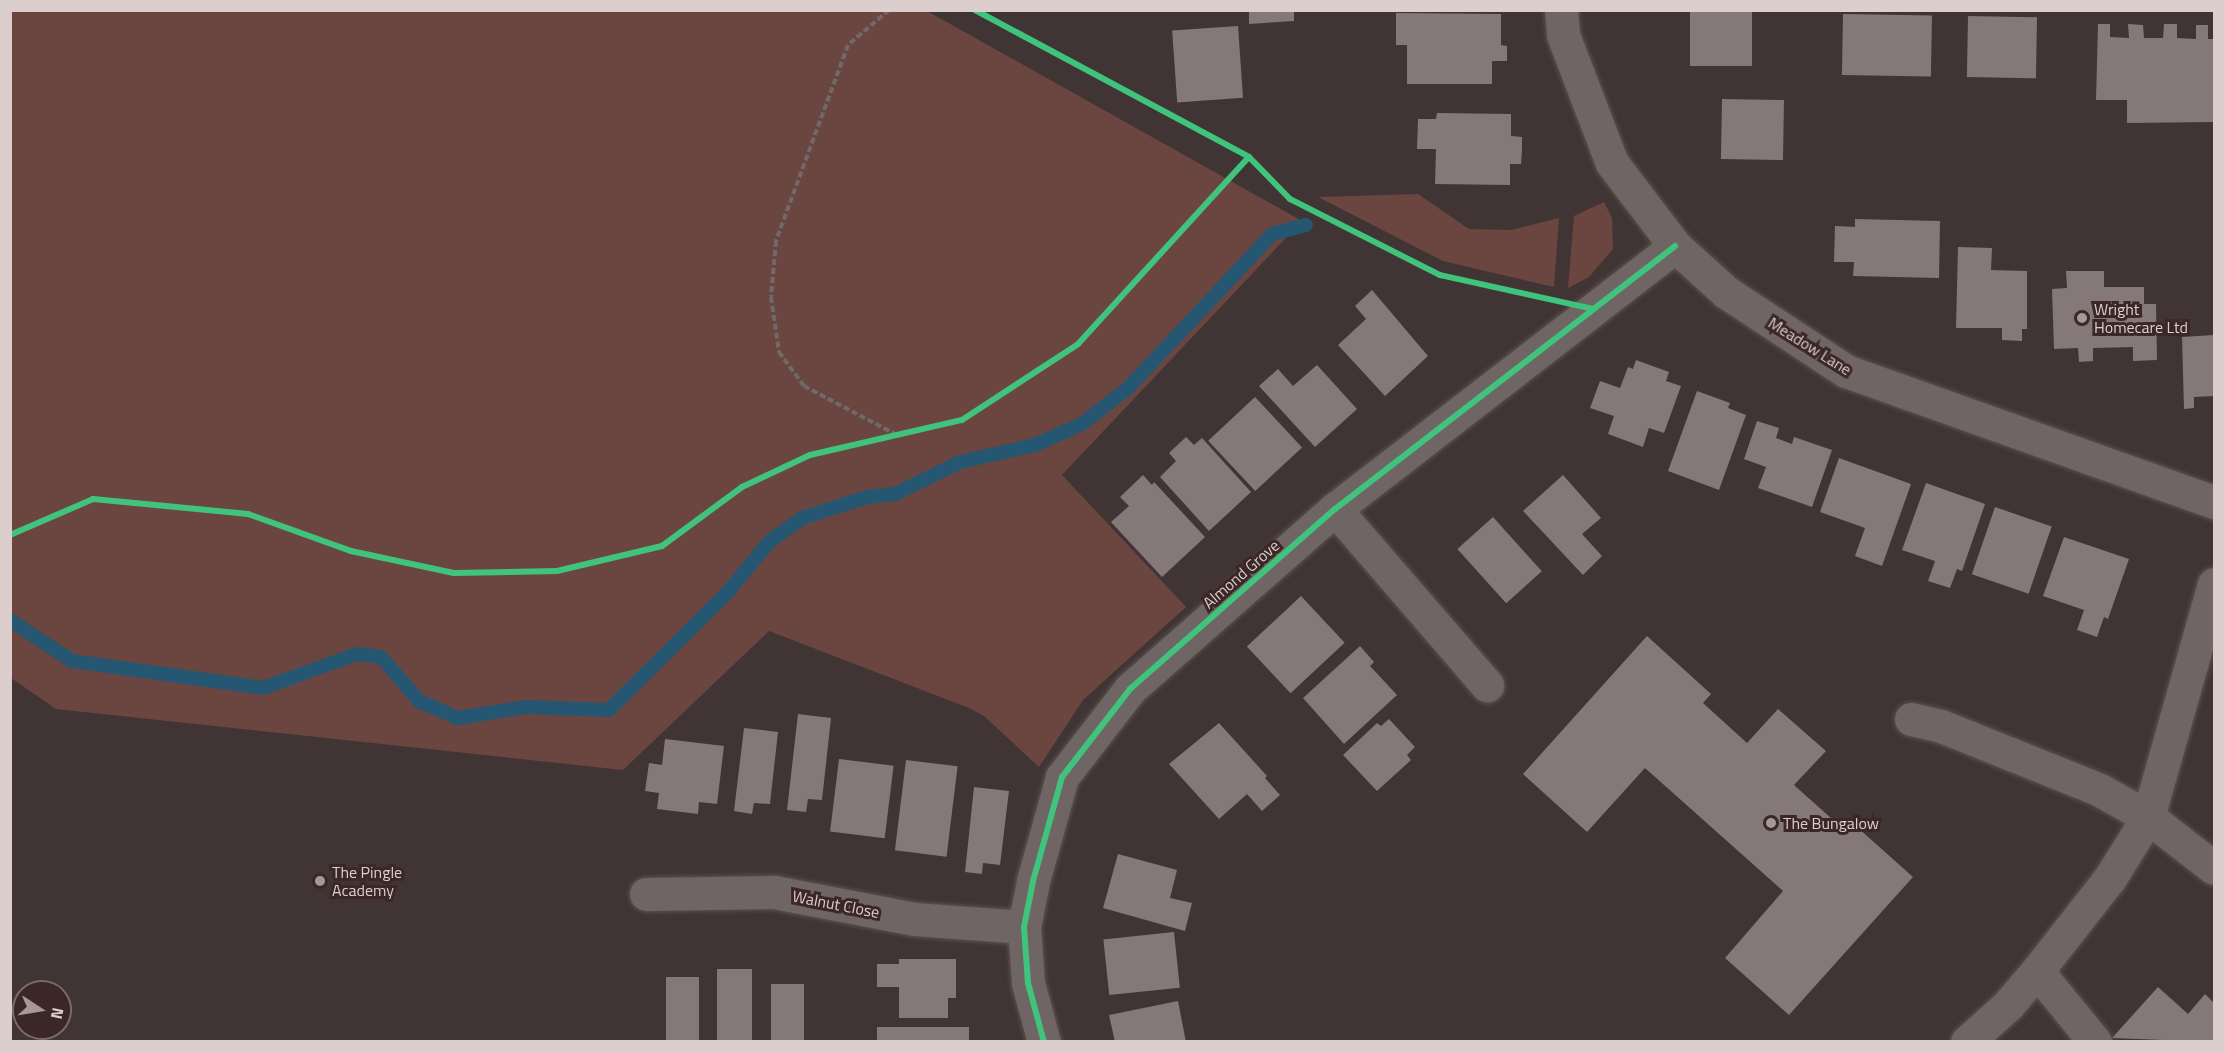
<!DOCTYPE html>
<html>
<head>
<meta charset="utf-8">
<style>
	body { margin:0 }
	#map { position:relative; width:2225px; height:1052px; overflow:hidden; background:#403534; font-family:"Titillium Web",sans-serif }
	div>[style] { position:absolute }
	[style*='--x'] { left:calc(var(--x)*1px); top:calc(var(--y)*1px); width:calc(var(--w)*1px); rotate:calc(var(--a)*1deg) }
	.green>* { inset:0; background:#6b4540 }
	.stream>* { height:14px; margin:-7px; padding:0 7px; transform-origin:7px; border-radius:7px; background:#255773 }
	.building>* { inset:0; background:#847978; transform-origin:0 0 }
	.path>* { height:4px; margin-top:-2px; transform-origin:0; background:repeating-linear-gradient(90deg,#706968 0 6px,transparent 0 9px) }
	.roads { filter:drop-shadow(0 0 2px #5a514f) drop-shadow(0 0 2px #5a514f) }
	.minor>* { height:33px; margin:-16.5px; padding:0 16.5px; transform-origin:16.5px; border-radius:16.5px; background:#6e6564 }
	.cycleway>* { height:6px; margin:-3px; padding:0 3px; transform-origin:3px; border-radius:3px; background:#40c37c }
	.dots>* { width:16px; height:16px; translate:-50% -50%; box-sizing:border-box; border:3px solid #3b2725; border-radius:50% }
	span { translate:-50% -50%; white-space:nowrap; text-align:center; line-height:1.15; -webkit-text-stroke:6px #3b2725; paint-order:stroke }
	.poi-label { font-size:16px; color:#dccecc }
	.left { translate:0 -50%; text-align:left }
	.street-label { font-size:16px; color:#dccecc }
	.frame { position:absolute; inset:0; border:12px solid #dccecc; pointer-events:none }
	.north { position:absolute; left:12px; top:980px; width:60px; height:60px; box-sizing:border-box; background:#3b2725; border:2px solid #7b6a68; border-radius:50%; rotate:102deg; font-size:16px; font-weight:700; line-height:24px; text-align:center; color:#dccecc }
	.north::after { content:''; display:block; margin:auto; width:21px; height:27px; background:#a59897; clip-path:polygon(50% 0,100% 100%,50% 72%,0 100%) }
</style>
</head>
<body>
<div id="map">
	<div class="green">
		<div style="clip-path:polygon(10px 11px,927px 11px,1302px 221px,1062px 475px,1186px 607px,1083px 700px,1039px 767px,984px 716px,969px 708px,769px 631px,623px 770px,56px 709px,11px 678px)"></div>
		<div style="clip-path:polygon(1418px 194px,1469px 229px,1511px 230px,1559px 218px,1554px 287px,1443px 261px,1318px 197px)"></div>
		<div style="clip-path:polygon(1604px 202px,1612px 218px,1613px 249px,1589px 277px,1568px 288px,1574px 216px)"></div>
	</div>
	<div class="stream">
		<div style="--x:10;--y:620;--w:74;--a:33.5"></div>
		<div style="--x:72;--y:661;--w:193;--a:8"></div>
		<div style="--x:263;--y:688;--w:100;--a:-19.9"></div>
		<div style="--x:357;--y:654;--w:24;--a:7"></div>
		<div style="--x:381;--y:657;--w:58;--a:49.2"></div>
		<div style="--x:419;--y:701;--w:43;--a:23.6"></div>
		<div style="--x:458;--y:718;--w:68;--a:-9.3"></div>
		<div style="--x:525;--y:707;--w:84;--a:2"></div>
		<div style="--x:609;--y:710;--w:166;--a:-44.8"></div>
		<div style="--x:727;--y:593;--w:66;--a:-50.5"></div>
		<div style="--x:769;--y:542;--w:41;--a:-36"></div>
		<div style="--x:802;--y:518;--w:68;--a:-17.9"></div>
		<div style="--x:867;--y:497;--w:28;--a:-6"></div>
		<div style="--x:895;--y:494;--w:72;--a:-26.2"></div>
		<div style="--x:960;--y:462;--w:77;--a:-12.8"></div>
		<div style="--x:1035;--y:445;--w:51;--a:-24.1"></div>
		<div style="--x:1082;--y:424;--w:60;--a:-38.2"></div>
		<div style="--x:1129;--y:387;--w:209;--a:-46.9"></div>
		<div style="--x:1272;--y:234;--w:35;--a:-15"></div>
	</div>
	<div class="building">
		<div style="clip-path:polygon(1249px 10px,1294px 10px,1294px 21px,1249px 24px)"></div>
		<div style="left:1690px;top:10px;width:62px;height:56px"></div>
		<div style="clip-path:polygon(1396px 13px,1501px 14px,1501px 45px,1507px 46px,1507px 61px,1492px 61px,1492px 84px,1407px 84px,1407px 45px,1396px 45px)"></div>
		<div style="left:1843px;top:14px;width:89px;height:61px;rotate:1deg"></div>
		<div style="left:1968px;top:16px;width:69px;height:61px;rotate:1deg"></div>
		<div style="clip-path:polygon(2098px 24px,2110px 24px,2110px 37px,2129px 38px,2128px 24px,2143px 25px,2144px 38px,2163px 38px,2164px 24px,2177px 24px,2177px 38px,2196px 39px,2196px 25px,2208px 25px,2208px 39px,2214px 39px,2214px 122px,2127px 123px,2127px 100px,2096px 100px)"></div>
		<div style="left:1238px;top:26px;width:72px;height:66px;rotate:86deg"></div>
		<div style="left:1722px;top:99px;width:62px;height:60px;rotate:1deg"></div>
		<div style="clip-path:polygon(1437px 113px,1511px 114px,1511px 136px,1522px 137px,1522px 150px,1521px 164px,1510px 164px,1510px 185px,1435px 184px,1436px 149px,1417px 149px,1418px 119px,1436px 119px)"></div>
		<div style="clip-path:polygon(1855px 219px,1940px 221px,1939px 278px,1853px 276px,1854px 262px,1834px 262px,1835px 226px,1855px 227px)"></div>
		<div style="clip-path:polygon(1958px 247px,1992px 248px,1991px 270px,2027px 271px,2027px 329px,2022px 329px,2022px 341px,2002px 340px,2002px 328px,1956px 328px)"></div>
		<div style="clip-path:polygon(2066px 271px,2104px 271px,2104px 287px,2144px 287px,2144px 304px,2156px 304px,2157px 360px,2133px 361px,2133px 347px,2093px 348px,2093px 361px,2079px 362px,2078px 348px,2054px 349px,2052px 289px,2067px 288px)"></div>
		<div style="clip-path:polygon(1372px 290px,1428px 356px,1385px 396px,1338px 345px,1366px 319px,1355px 306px)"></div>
		<div style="clip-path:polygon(2214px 335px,2214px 396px,2194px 397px,2194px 408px,2184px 409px,2182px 337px)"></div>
		<div style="clip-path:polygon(1636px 360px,1669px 372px,1666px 381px,1681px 386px,1664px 433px,1649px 428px,1643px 447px,1608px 434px,1614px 416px,1590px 408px,1600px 381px,1620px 388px,1628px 367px,1633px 369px)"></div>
		<div style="clip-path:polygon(1317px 365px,1357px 409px,1315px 447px,1259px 386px,1278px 369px,1293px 386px)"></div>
		<div style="clip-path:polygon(1697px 391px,1730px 403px,1728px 408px,1746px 415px,1719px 490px,1668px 471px)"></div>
		<div style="left:1255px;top:397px;width:69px;height:64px;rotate:47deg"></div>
		<div style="clip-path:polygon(1757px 421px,1779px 428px,1776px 438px,1792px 444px,1794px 437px,1832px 450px,1812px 507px,1758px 488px,1766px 467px,1744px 459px)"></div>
		<div style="clip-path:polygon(1186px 437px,1194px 445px,1202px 438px,1251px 492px,1209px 531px,1160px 477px,1176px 461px,1169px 453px)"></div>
		<div style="clip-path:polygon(1839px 458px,1911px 484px,1882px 566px,1855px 556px,1865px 528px,1820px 512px)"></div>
		<div style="clip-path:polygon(1143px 475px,1152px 485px,1154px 482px,1205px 537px,1162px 577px,1111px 522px,1129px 506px,1120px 497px)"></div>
		<div style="clip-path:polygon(1563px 475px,1601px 518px,1582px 534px,1602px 556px,1583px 575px,1523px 511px)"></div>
		<div style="clip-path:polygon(1926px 483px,1985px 504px,1962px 571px,1957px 569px,1950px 588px,1928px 581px,1935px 561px,1902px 550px)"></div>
		<div style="left:1995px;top:507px;width:60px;height:71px;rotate:19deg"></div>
		<div style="left:1493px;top:517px;width:73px;height:48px;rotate:48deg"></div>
		<div style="clip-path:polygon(2064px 537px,2129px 559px,2108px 619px,2104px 617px,2097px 637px,2077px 630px,2084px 610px,2043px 596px)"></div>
		<div style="left:1301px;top:596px;width:64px;height:74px;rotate:47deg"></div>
		<div style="clip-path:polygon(1647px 636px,1711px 694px,1703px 703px,1747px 743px,1778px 709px,1826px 751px,1794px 785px,1841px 827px,1848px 819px,1913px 877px,1789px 1015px,1725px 958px,1783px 891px,1645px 768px,1587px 832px,1523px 774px)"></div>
		<div style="clip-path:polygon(1360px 646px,1374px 662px,1370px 666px,1397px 695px,1344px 744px,1303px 698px)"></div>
		<div style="clip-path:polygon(798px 714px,831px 718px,822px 800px,808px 799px,806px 812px,787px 810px)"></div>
		<div style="clip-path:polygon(1389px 719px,1415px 747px,1407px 755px,1411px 760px,1377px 791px,1343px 755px,1377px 723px,1381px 726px)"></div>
		<div style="clip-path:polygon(1219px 723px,1267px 776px,1265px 778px,1280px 795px,1262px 811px,1247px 794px,1219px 819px,1169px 764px)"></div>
		<div style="clip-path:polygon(744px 728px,778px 732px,770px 804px,754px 803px,752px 814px,734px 811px)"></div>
		<div style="clip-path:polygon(665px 739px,724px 746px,717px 804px,699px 802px,698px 814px,657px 809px,659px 793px,645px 791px,649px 763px,662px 765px)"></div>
		<div style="left:839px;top:759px;width:55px;height:73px;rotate:7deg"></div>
		<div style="left:906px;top:760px;width:52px;height:91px;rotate:7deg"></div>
		<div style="clip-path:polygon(974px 787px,1009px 791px,1000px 865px,983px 863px,982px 874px,965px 872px)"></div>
		<div style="clip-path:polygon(1118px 854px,1177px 870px,1170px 898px,1192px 903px,1185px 931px,1103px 908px)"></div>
		<div style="left:1174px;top:932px;width:56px;height:71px;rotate:84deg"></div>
		<div style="clip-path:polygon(899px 959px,956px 959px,956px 998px,948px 998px,948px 1018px,899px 1018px,899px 987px,877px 987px,877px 964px,899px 964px)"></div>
		<div style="left:717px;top:969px;width:35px;height:73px"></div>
		<div style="left:666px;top:977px;width:33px;height:65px"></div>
		<div style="left:771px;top:984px;width:33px;height:58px"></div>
		<div style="clip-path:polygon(2158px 987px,2188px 1014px,2205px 994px,2214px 1003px,2214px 1042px,2112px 1038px)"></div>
		<div style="clip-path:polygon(1178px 1001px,1186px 1042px,1115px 1042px,1109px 1015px)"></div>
		<div style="left:877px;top:1027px;width:92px;height:15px"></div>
	</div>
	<div class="path">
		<div style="--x:889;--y:10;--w:54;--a:139.5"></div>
		<div style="--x:848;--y:45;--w:209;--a:110.2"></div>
		<div style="--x:776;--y:241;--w:56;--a:95.1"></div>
		<div style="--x:771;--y:297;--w:56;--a:81.7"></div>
		<div style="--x:779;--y:352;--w:42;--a:53.7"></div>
		<div style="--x:804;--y:386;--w:105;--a:27.8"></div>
	</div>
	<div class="roads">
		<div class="minor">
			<div style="--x:1561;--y:10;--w:25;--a:85"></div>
			<div style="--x:1563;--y:35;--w:137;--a:69.1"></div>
			<div style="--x:1612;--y:163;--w:104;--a:52.8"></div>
			<div style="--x:1675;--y:246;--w:69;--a:42"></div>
			<div style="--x:1726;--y:292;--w:144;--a:33.4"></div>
			<div style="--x:1846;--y:371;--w:391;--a:19.6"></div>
			<div style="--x:1335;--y:509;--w:233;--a:49.2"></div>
			<div style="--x:1911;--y:719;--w:31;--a:13"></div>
			<div style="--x:1941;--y:726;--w:171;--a:21.9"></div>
			<div style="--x:2100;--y:790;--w:55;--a:29.4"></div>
			<div style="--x:2148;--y:817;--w:83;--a:37.7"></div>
			<div style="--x:646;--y:894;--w:128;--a:-0.9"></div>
			<div style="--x:774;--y:892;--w:143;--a:10.9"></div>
			<div style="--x:914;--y:919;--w:110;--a:4.2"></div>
			<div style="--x:2037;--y:971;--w:92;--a:50.8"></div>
			<div style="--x:1044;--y:1042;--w:61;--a:-105.2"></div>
			<div style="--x:1028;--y:983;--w:56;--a:-94.1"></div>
			<div style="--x:1024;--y:927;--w:47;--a:-78.9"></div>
			<div style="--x:1033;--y:881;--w:108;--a:-74.4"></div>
			<div style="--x:1062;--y:777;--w:111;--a:-52.3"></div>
			<div style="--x:1130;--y:689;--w:273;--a:-41.3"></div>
			<div style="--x:1335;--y:509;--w:430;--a:-37.7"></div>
			<div style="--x:1967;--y:1042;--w:55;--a:-42.1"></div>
			<div style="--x:2008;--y:1005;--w:45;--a:-49.5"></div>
			<div style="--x:2037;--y:971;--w:118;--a:-51.9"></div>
			<div style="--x:2110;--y:878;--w:72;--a:-58.1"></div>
			<div style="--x:2148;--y:817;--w:242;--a:-74.2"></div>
		</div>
	</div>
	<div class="cycleway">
		<div style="--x:975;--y:10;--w:311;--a:28.2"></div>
		<div style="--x:1249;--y:157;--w:59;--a:45.7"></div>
		<div style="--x:1290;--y:199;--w:168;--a:26.9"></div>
		<div style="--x:1440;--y:275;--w:157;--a:12.5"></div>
		<div style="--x:10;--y:535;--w:90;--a:-23.4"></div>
		<div style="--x:93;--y:499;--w:156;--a:5.5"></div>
		<div style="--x:248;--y:514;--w:109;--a:19.8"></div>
		<div style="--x:351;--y:551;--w:105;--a:12.1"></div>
		<div style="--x:454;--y:573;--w:103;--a:-1.1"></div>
		<div style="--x:557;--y:571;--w:108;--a:-13.4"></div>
		<div style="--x:662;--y:546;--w:99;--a:-36.4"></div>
		<div style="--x:742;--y:487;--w:75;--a:-25.2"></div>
		<div style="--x:810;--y:455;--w:156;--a:-13"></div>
		<div style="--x:962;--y:420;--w:139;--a:-33.2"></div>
		<div style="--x:1078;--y:344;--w:253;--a:-47.6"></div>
		<div style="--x:1044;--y:1042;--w:61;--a:-105.2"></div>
		<div style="--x:1028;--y:983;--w:56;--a:-94.1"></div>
		<div style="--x:1024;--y:927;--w:47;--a:-78.9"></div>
		<div style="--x:1033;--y:881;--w:108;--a:-74.4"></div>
		<div style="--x:1062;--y:777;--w:111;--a:-52.3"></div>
		<div style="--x:1130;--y:689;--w:273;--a:-41.3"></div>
		<div style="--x:1335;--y:509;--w:430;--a:-37.7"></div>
	</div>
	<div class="dots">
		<div style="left:2082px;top:318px;background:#a59897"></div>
		<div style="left:1771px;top:823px;background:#a59897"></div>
		<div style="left:320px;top:881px;background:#a59897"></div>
	</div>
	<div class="poi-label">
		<span class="left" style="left:2094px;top:318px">Wright<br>Homecare Ltd</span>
		<span class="left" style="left:1783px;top:823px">The Bungalow</span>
		<span class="left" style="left:332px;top:881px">The Pingle<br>Academy</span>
	</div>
	<div class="street-label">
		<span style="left:1810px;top:346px;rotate:32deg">Meadow Lane</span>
		<span style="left:1241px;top:574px;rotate:-41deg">Almond Grove</span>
		<span style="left:836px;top:904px;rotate:11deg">Walnut Close</span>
	</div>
	<div class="frame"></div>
	<div class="north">N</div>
</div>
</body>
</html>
